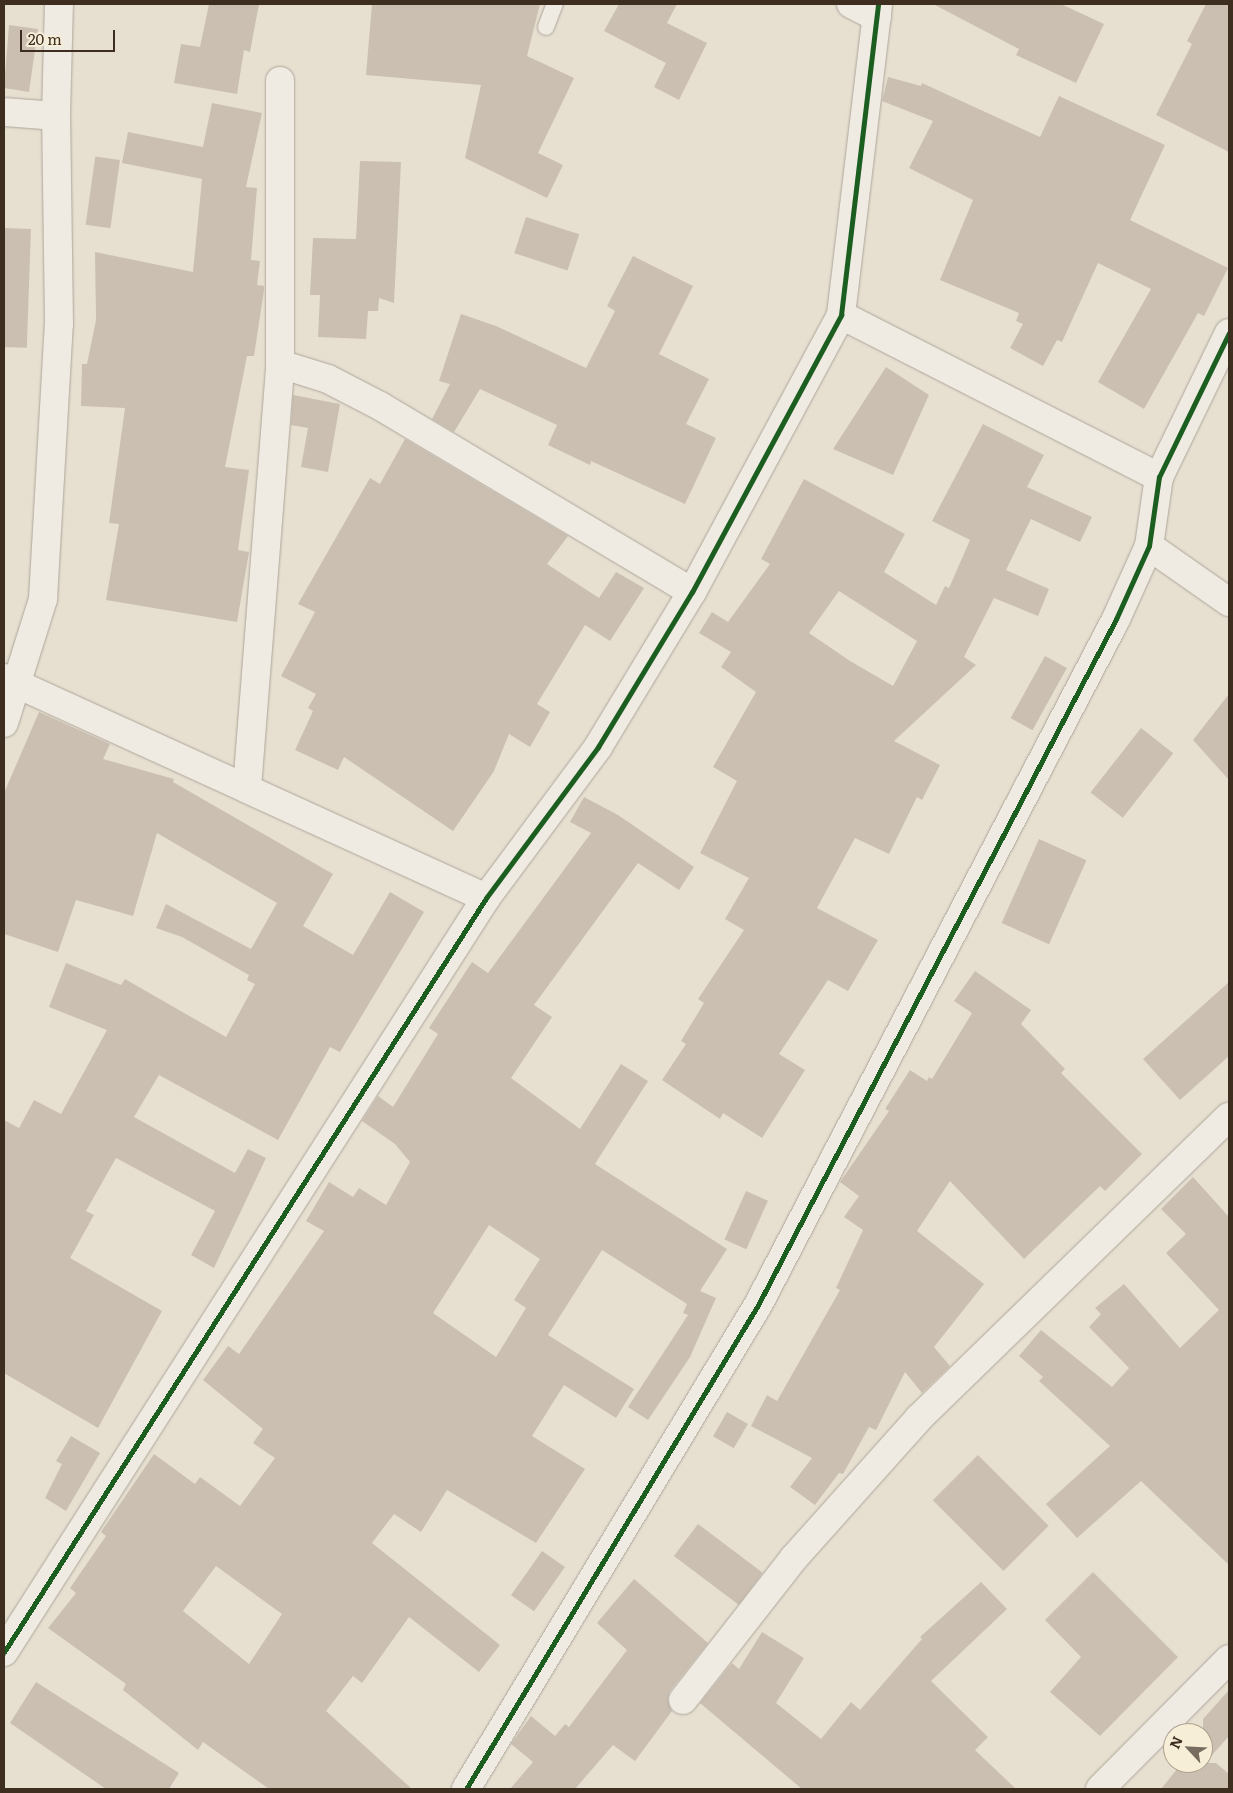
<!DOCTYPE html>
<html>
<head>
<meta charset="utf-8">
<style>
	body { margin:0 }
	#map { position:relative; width:1233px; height:1793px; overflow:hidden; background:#e7e0d1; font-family:Literata,serif }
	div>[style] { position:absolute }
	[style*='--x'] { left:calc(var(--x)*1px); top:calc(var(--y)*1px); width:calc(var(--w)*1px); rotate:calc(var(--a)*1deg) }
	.building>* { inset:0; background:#cbbfb2; transform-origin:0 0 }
	.roads { filter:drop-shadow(0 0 1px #ada599) drop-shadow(0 0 1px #ada599) }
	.service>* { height:16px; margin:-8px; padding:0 8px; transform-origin:8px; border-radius:8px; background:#efebe3 }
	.minor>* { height:28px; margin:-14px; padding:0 14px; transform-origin:14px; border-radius:14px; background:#efebe3 }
	.cycleway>* { height:5px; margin:-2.5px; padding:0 2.5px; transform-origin:2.5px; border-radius:2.5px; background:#1b5e20 }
	span { translate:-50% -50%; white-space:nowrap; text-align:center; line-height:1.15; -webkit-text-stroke:5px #f7eed8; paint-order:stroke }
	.frame { position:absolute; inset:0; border:5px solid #3d2e20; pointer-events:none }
	.north { position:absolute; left:1163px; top:1723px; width:50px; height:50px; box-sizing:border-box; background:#f7eed8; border:1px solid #ada18e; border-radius:50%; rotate:295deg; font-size:14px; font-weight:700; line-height:20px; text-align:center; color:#3d2e20 }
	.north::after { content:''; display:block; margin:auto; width:18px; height:22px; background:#786c5e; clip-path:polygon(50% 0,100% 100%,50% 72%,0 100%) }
	.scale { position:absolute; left:20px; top:30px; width:95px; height:22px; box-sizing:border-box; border:2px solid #3d2e20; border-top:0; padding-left:6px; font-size:15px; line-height:18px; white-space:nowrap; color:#3d2e20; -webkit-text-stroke:4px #f7eed8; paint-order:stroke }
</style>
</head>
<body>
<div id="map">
	<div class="building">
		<div style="clip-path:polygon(209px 4px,259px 4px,250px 52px,244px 50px,237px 94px,174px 83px,181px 44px,200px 47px)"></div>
		<div style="clip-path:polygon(372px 4px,540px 4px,527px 56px,574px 78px,538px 153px,563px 165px,547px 198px,465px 158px,481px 85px,366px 75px)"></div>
		<div style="clip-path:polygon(619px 4px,677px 4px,667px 23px,707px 43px,679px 100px,654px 87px,666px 63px,604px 31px)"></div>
		<div style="clip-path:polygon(933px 4px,1061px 4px,1104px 24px,1076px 83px,1016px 55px,1019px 49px)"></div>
		<div style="clip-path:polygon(1206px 4px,1229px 4px,1229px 152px,1156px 115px,1192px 44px,1187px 41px)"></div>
		<div style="clip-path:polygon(9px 25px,38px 29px,29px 92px,4px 88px)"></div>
		<div style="clip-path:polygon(888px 77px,921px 86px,922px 83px,1040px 137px,1059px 96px,1165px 145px,1130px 220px,1228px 268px,1204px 316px,1198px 313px,1144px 409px,1098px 382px,1151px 289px,1098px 263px,1062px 342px,1057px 340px,1043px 366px,1010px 348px,1023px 324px,1016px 321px,1019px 313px,940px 280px,973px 200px,909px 168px,933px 121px,882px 101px)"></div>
		<div style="clip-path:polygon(212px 103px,262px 113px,246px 187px,257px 188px,251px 260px,260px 261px,257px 285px,264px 286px,264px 290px,254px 356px,247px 356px,225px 467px,249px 470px,238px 550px,249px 552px,237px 622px,106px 600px,119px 524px,109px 523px,125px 408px,81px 406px,82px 364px,87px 364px,96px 320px,95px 252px,193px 272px,202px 179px,122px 163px,128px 132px,203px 147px)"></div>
		<div style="left:120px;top:160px;width:69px;height:25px;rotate:98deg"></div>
		<div style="clip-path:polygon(360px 161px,401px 162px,394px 303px,379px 298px,378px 311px,368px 311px,366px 339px,318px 337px,320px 295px,310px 295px,313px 238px,356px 239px)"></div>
		<div style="left:526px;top:217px;width:56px;height:38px;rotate:18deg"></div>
		<div style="left:4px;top:228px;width:27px;height:119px;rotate:2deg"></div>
		<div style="clip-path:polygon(633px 256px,693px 286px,659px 354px,709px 379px,686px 424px,716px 438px,685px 504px,591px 461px,590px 465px,548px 445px,557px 425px,480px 389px,454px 432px,432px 419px,450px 384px,439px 381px,461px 314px,496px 326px,586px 368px,615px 311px,607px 306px)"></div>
		<div style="clip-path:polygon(886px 367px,929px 395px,893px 475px,833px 449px)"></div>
		<div style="clip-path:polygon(293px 395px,340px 404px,328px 472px,301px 467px,308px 428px,291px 425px)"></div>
		<div style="clip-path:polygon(evenodd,983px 424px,1044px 455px,1027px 487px,1092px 517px,1080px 542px,1031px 519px,1006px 570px,1049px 589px,1038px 616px,994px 598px,964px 657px,976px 665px,894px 741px,940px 765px,922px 800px,917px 797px,889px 854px,855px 838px,817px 908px,878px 940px,848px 991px,828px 980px,779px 1054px,805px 1070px,762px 1138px,723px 1113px,720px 1119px,662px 1080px,686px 1044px,681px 1041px,704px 1003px,698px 999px,744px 930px,725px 919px,749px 878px,700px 853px,737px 781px,713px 767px,756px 692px,721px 667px,731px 652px,699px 633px,712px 612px,728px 622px,770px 564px,761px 559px,804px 479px,905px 534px,884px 572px,936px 605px,945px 586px,949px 588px,970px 540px,932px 521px,983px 424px,839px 591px,917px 641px,893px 686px,850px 661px,809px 633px,839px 591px)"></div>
		<div style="clip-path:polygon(405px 439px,568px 536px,547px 564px,599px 598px,616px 572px,644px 588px,610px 641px,585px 625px,537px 704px,550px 712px,530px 747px,509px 734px,494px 771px,453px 831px,344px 757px,338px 770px,295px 750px,313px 711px,308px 708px,316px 694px,281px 676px,315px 612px,298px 604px,370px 478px,380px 484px)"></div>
		<div style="left:1045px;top:656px;width:25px;height:71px;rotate:29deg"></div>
		<div style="clip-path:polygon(1229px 694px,1229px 780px,1193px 740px)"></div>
		<div style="clip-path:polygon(39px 712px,110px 744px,103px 759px,174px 779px,173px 782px,333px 874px,303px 926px,353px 955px,390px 892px,424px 912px,340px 1052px,330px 1047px,278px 1140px,159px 1075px,134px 1117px,235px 1173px,248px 1149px,266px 1158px,214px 1268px,191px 1255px,215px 1211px,116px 1158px,86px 1211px,94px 1215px,70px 1258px,162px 1311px,98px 1428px,4px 1373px,4px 1120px,19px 1128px,34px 1100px,61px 1114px,107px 1030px,49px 1007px,66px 963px,121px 985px,125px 979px,226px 1037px,255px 984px,247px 980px,249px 975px,182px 937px,156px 928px,166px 904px,251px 949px,277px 903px,157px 833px,133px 916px,76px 900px,58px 952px,4px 934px,4px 793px)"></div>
		<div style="left:1141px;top:728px;width:41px;height:82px;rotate:38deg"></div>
		<div style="clip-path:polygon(evenodd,584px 797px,618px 815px,694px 867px,679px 890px,638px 863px,534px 1005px,552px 1017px,511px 1078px,580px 1129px,621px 1064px,648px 1081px,595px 1164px,727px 1249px,700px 1291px,716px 1298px,690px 1357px,648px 1420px,628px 1407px,688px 1315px,683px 1313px,687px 1304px,602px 1250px,548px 1335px,634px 1389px,616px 1418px,564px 1385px,532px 1436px,585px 1469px,536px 1543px,447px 1490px,421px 1532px,394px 1514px,372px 1543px,500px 1645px,479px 1672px,409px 1617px,362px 1683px,353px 1676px,326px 1711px,412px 1789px,269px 1789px,203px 1742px,198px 1750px,123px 1690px,126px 1684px,48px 1628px,76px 1593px,70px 1588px,106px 1536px,101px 1532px,154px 1454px,195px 1484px,200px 1477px,240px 1506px,275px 1458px,253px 1443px,263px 1429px,203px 1380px,228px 1346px,239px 1354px,324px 1231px,306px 1221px,329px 1182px,353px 1197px,359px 1188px,386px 1205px,410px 1162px,395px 1144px,362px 1121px,378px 1096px,393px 1107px,438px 1034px,429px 1028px,472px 962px,488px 973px,591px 833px,570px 822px,584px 797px,489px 1225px,540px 1259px,514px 1300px,526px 1308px,496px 1357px,433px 1313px,489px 1225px,584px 797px,216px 1566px,282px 1614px,249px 1664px,183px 1611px,216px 1566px)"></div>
		<div style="left:1039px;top:839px;width:52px;height:92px;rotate:24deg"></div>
		<div style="clip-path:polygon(975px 971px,1031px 1010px,1021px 1024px,1065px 1069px,1061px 1073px,1142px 1154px,1105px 1191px,1100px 1186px,1024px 1259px,950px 1181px,917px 1231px,984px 1284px,934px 1347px,950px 1366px,922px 1393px,905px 1372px,876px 1430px,869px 1427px,843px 1474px,839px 1473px,815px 1505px,790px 1487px,812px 1458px,751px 1426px,767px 1395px,777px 1401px,840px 1290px,836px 1288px,863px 1230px,844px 1217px,859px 1196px,840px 1182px,889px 1111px,885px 1109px,910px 1070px,927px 1081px,929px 1077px,932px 1079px,972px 1013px,954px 1001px)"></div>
		<div style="clip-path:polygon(1229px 982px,1229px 1056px,1180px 1100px,1143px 1059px)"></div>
		<div style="clip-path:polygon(1193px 1177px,1229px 1217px,1229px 1565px,1141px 1481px,1077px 1538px,1046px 1504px,1110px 1446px,1039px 1381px,1043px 1377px,1019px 1356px,1041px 1330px,1112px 1387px,1129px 1368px,1089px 1327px,1101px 1314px,1095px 1308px,1124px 1284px,1180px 1348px,1219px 1310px,1166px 1253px,1186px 1234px,1161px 1209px)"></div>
		<div style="left:746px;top:1191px;width:24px;height:53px;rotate:24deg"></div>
		<div style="left:727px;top:1412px;width:24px;height:28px;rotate:30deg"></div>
		<div style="clip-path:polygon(71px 1436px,100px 1453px,66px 1511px,45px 1498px,62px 1464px,56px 1461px)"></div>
		<div style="left:978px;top:1455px;width:100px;height:64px;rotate:45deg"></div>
		<div style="left:698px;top:1524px;width:81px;height:40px;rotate:37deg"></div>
		<div style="left:542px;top:1551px;width:28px;height:54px;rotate:35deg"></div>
		<div style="clip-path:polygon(1093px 1572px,1178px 1657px,1100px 1736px,1050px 1692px,1081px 1657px,1045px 1620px)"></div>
		<div style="clip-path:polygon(634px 1579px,708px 1643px,670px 1691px,668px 1698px,672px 1711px,635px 1761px,613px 1745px,575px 1789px,510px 1789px,533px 1762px,511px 1744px,531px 1716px,555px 1736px,565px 1724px,569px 1727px,627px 1650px,597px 1623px)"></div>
		<div style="clip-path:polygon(981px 1582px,1007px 1609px,931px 1681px,988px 1737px,975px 1750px,1016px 1789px,802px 1789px,700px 1703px,732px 1663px,739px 1669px,762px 1632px,804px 1658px,776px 1703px,821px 1739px,851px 1702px,860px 1710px,922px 1639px,920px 1637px)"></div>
		<div style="clip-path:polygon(36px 1682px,179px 1773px,169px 1789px,106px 1789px,10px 1723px)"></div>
		<div style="clip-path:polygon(1229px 1690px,1229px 1736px,1205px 1763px,1216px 1763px,1229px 1774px,1229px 1789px,1161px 1789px,1182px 1763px,1203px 1763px,1203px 1719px)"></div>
	</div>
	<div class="roads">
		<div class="service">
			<div style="--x:546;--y:27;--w:25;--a:-69"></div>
		</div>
		<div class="minor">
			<div style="--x:851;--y:4;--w:29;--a:27"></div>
			<div style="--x:4;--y:112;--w:52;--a:4.4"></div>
			<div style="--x:841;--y:315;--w:357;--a:27"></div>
			<div style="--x:280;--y:364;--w:50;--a:17.4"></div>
			<div style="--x:328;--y:379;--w:59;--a:27.4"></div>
			<div style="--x:380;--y:406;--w:363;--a:30.8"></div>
			<div style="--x:1149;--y:546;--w:98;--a:35"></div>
			<div style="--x:4;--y:678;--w:530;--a:24.53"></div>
			<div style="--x:4;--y:723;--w:130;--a:-72.5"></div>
			<div style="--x:43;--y:599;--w:275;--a:-86.7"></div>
			<div style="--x:59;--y:324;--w:208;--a:-90.8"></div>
			<div style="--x:56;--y:116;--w:112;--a:-88.5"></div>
			<div style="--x:247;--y:788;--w:425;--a:-85.5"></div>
			<div style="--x:280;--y:364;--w:283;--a:-90"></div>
			<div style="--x:4;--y:1652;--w:895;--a:-57.41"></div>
			<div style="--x:486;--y:898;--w:188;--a:-53.4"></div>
			<div style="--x:598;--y:747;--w:181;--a:-58.8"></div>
			<div style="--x:692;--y:592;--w:315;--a:-61.7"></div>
			<div style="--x:841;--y:315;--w:313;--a:-83.2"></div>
			<div style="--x:683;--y:1700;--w:180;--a:-52"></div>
			<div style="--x:794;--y:1558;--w:188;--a:-48.2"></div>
			<div style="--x:919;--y:1418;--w:432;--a:-44.2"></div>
			<div style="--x:466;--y:1789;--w:565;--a:-58.9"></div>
			<div style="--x:758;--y:1305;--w:774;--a:-62.44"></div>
			<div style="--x:1116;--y:619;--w:80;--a:-65.7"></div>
			<div style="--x:1149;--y:546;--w:70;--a:-81.8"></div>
			<div style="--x:1159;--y:477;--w:160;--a:-64.1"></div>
			<div style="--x:1100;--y:1789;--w:183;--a:-45.2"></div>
		</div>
	</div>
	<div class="cycleway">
		<div style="--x:4;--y:1652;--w:895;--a:-57.41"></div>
		<div style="--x:486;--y:898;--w:188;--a:-53.4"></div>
		<div style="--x:598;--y:747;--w:181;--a:-58.8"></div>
		<div style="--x:692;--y:592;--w:315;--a:-61.7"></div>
		<div style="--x:841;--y:315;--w:313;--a:-83.2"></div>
		<div style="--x:466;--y:1789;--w:565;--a:-58.9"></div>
		<div style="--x:758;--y:1305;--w:774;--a:-62.44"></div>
		<div style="--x:1116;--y:619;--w:80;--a:-65.7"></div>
		<div style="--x:1149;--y:546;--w:70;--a:-81.8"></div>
		<div style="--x:1159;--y:477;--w:160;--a:-64.1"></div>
	</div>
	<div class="frame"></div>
	<div class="north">N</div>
	<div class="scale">20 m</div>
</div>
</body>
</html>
